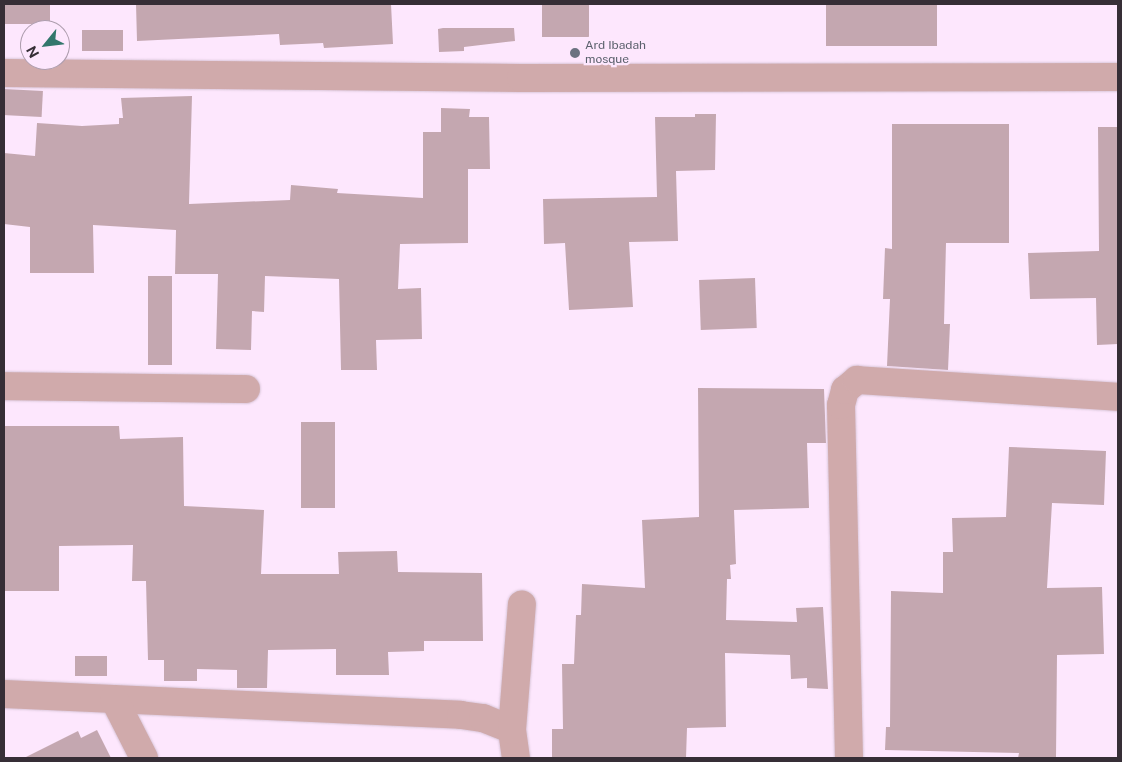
<!DOCTYPE html>
<html>
<head>
<meta charset="utf-8">
<style>
	body { margin:0 }
	#map { position:relative; width:1122px; height:762px; overflow:hidden; background:#fde7fd; font-family:"Public Sans",sans-serif }
	div>[style] { position:absolute }
	[style*='--x'] { left:calc(var(--x)*1px); top:calc(var(--y)*1px); width:calc(var(--w)*1px); rotate:calc(var(--a)*1deg) }
	.building>* { inset:0; background:#c4a7b0; transform-origin:0 0 }
	.roads { filter:drop-shadow(0 0 1px #d9c6d9) drop-shadow(0 0 1px #d9c6d9) }
	.minor>* { height:28px; margin:-14px; padding:0 14px; transform-origin:14px; border-radius:14px; background:#d0aaab }
	.dots>* { width:14px; height:14px; translate:-50% -50%; box-sizing:border-box; border:2px solid #fde7fd; border-radius:50% }
	span { translate:-50% -50%; white-space:nowrap; text-align:center; line-height:1.15; -webkit-text-stroke:4.5px #fde7fd; paint-order:stroke }
	.worship-label { font-size:12px; color:#5b616d }
	.left { translate:0 -50%; text-align:left }
	.frame { position:absolute; inset:0; border:5px solid #362e36; pointer-events:none }
	.north { position:absolute; left:20px; top:20px; width:50px; height:50px; box-sizing:border-box; background:#fde7fd; border:1px solid #ad9dad; border-radius:50%; rotate:241deg; font-size:14px; font-weight:700; line-height:20px; text-align:center; color:#362e36 }
	.north::after { content:''; display:block; margin:auto; width:18px; height:22px; background:#32776c; clip-path:polygon(50% 0,100% 100%,50% 72%,0 100%) }
</style>
</head>
<body>
<div id="map">
	<div class="building">
		<div style="left:4px;top:4px;width:46px;height:20px"></div>
		<div style="clip-path:polygon(136px 4px,391px 4px,393px 44px,324px 48px,323px 43px,280px 45px,279px 34px,137px 41px)"></div>
		<div style="left:542px;top:4px;width:47px;height:33px"></div>
		<div style="left:826px;top:4px;width:111px;height:42px"></div>
		<div style="clip-path:polygon(443px 28px,514px 28px,515px 41px,464px 47px,464px 51px,439px 52px,438px 29px)"></div>
		<div style="left:82px;top:30px;width:41px;height:21px"></div>
		<div style="left:4px;top:89px;width:39px;height:26px;rotate:3deg"></div>
		<div style="clip-path:polygon(192px 96px,189px 204px,290px 200px,291px 185px,338px 189px,337px 193px,423px 198px,423px 132px,441px 132px,441px 108px,470px 109px,469px 117px,489px 117px,490px 169px,468px 169px,468px 243px,400px 244px,398px 289px,421px 288px,422px 339px,376px 340px,377px 370px,341px 370px,339px 279px,265px 276px,264px 312px,252px 311px,251px 350px,216px 349px,218px 274px,175px 274px,176px 230px,93px 225px,94px 273px,30px 273px,30px 227px,4px 224px,4px 153px,35px 156px,37px 123px,82px 126px,119px 124px,119px 118px,123px 118px,121px 98px)"></div>
		<div style="clip-path:polygon(695px 114px,716px 114px,715px 170px,676px 171px,678px 241px,629px 242px,633px 307px,569px 310px,565px 243px,544px 244px,543px 199px,657px 197px,655px 117px,695px 117px)"></div>
		<div style="clip-path:polygon(892px 124px,1009px 124px,1009px 243px,946px 243px,944px 324px,950px 324px,948px 370px,887px 366px,890px 299px,883px 299px,885px 248px,892px 249px)"></div>
		<div style="clip-path:polygon(1098px 127px,1118px 127px,1118px 344px,1097px 345px,1096px 298px,1030px 299px,1028px 253px,1099px 251px)"></div>
		<div style="left:148px;top:276px;width:24px;height:89px"></div>
		<div style="left:755px;top:278px;width:50px;height:56px;rotate:88deg"></div>
		<div style="clip-path:polygon(698px 388px,824px 389px,826px 443px,807px 443px,809px 508px,734px 510px,736px 564px,730px 565px,731px 579px,727px 579px,726px 620px,797px 622px,796px 608px,823px 607px,828px 689px,807px 688px,807px 678px,791px 679px,790px 655px,725px 653px,726px 727px,687px 728px,686px 758px,552px 758px,552px 729px,563px 729px,562px 664px,574px 664px,576px 615px,581px 615px,582px 584px,645px 588px,642px 520px,699px 517px)"></div>
		<div style="left:301px;top:422px;width:34px;height:86px"></div>
		<div style="clip-path:polygon(4px 426px,119px 426px,120px 439px,183px 437px,184px 506px,264px 510px,261px 574px,339px 574px,338px 552px,397px 551px,398px 572px,482px 573px,483px 641px,424px 641px,424px 651px,388px 652px,389px 675px,336px 675px,336px 649px,268px 650px,267px 688px,237px 688px,237px 670px,197px 669px,197px 681px,164px 681px,164px 660px,148px 660px,146px 581px,132px 581px,133px 545px,59px 546px,59px 591px,4px 591px)"></div>
		<div style="clip-path:polygon(1009px 447px,1106px 451px,1104px 505px,1052px 503px,1047px 588px,1102px 587px,1104px 654px,1057px 655px,1056px 758px,1018px 758px,1019px 753px,885px 750px,886px 727px,890px 727px,891px 591px,943px 593px,943px 552px,953px 552px,952px 518px,1006px 517px)"></div>
		<div style="left:75px;top:656px;width:32px;height:20px"></div>
		<div style="clip-path:polygon(97px 730px,111px 758px,24px 758px,78px 731px,81px 738px)"></div>
	</div>
	<div class="roads">
		<div class="minor">
			<div style="--x:4;--y:73;--w:517;--a:0.55"></div>
			<div style="--x:521;--y:78;--w:597;--a:-0.1"></div>
			<div style="--x:4;--y:386;--w:242;--a:0.7"></div>
			<div style="--x:4;--y:694;--w:457;--a:2.6"></div>
			<div style="--x:461;--y:715;--w:22;--a:8"></div>
			<div style="--x:483;--y:718;--w:31;--a:22"></div>
			<div style="--x:512;--y:730;--w:28;--a:82"></div>
			<div style="--x:114;--y:699;--w:66;--a:63"></div>
			<div style="--x:512;--y:730;--w:126;--a:-85.5"></div>
			<div style="--x:849;--y:758;--w:353;--a:-91.3"></div>
			<div style="--x:841;--y:405;--w:16;--a:-75"></div>
			<div style="--x:845;--y:390;--w:16;--a:-40"></div>
			<div style="--x:857;--y:380;--w:262;--a:3.7"></div>
		</div>
	</div>
	<div class="dots">
		<div style="left:575px;top:53px;background:#6b7280"></div>
	</div>
	<div class="worship-label">
		<span class="left" style="left:585px;top:53px">Ard Ibadah<br>mosque</span>
	</div>
	<div class="frame"></div>
	<div class="north">N</div>
</div>
</body>
</html>
